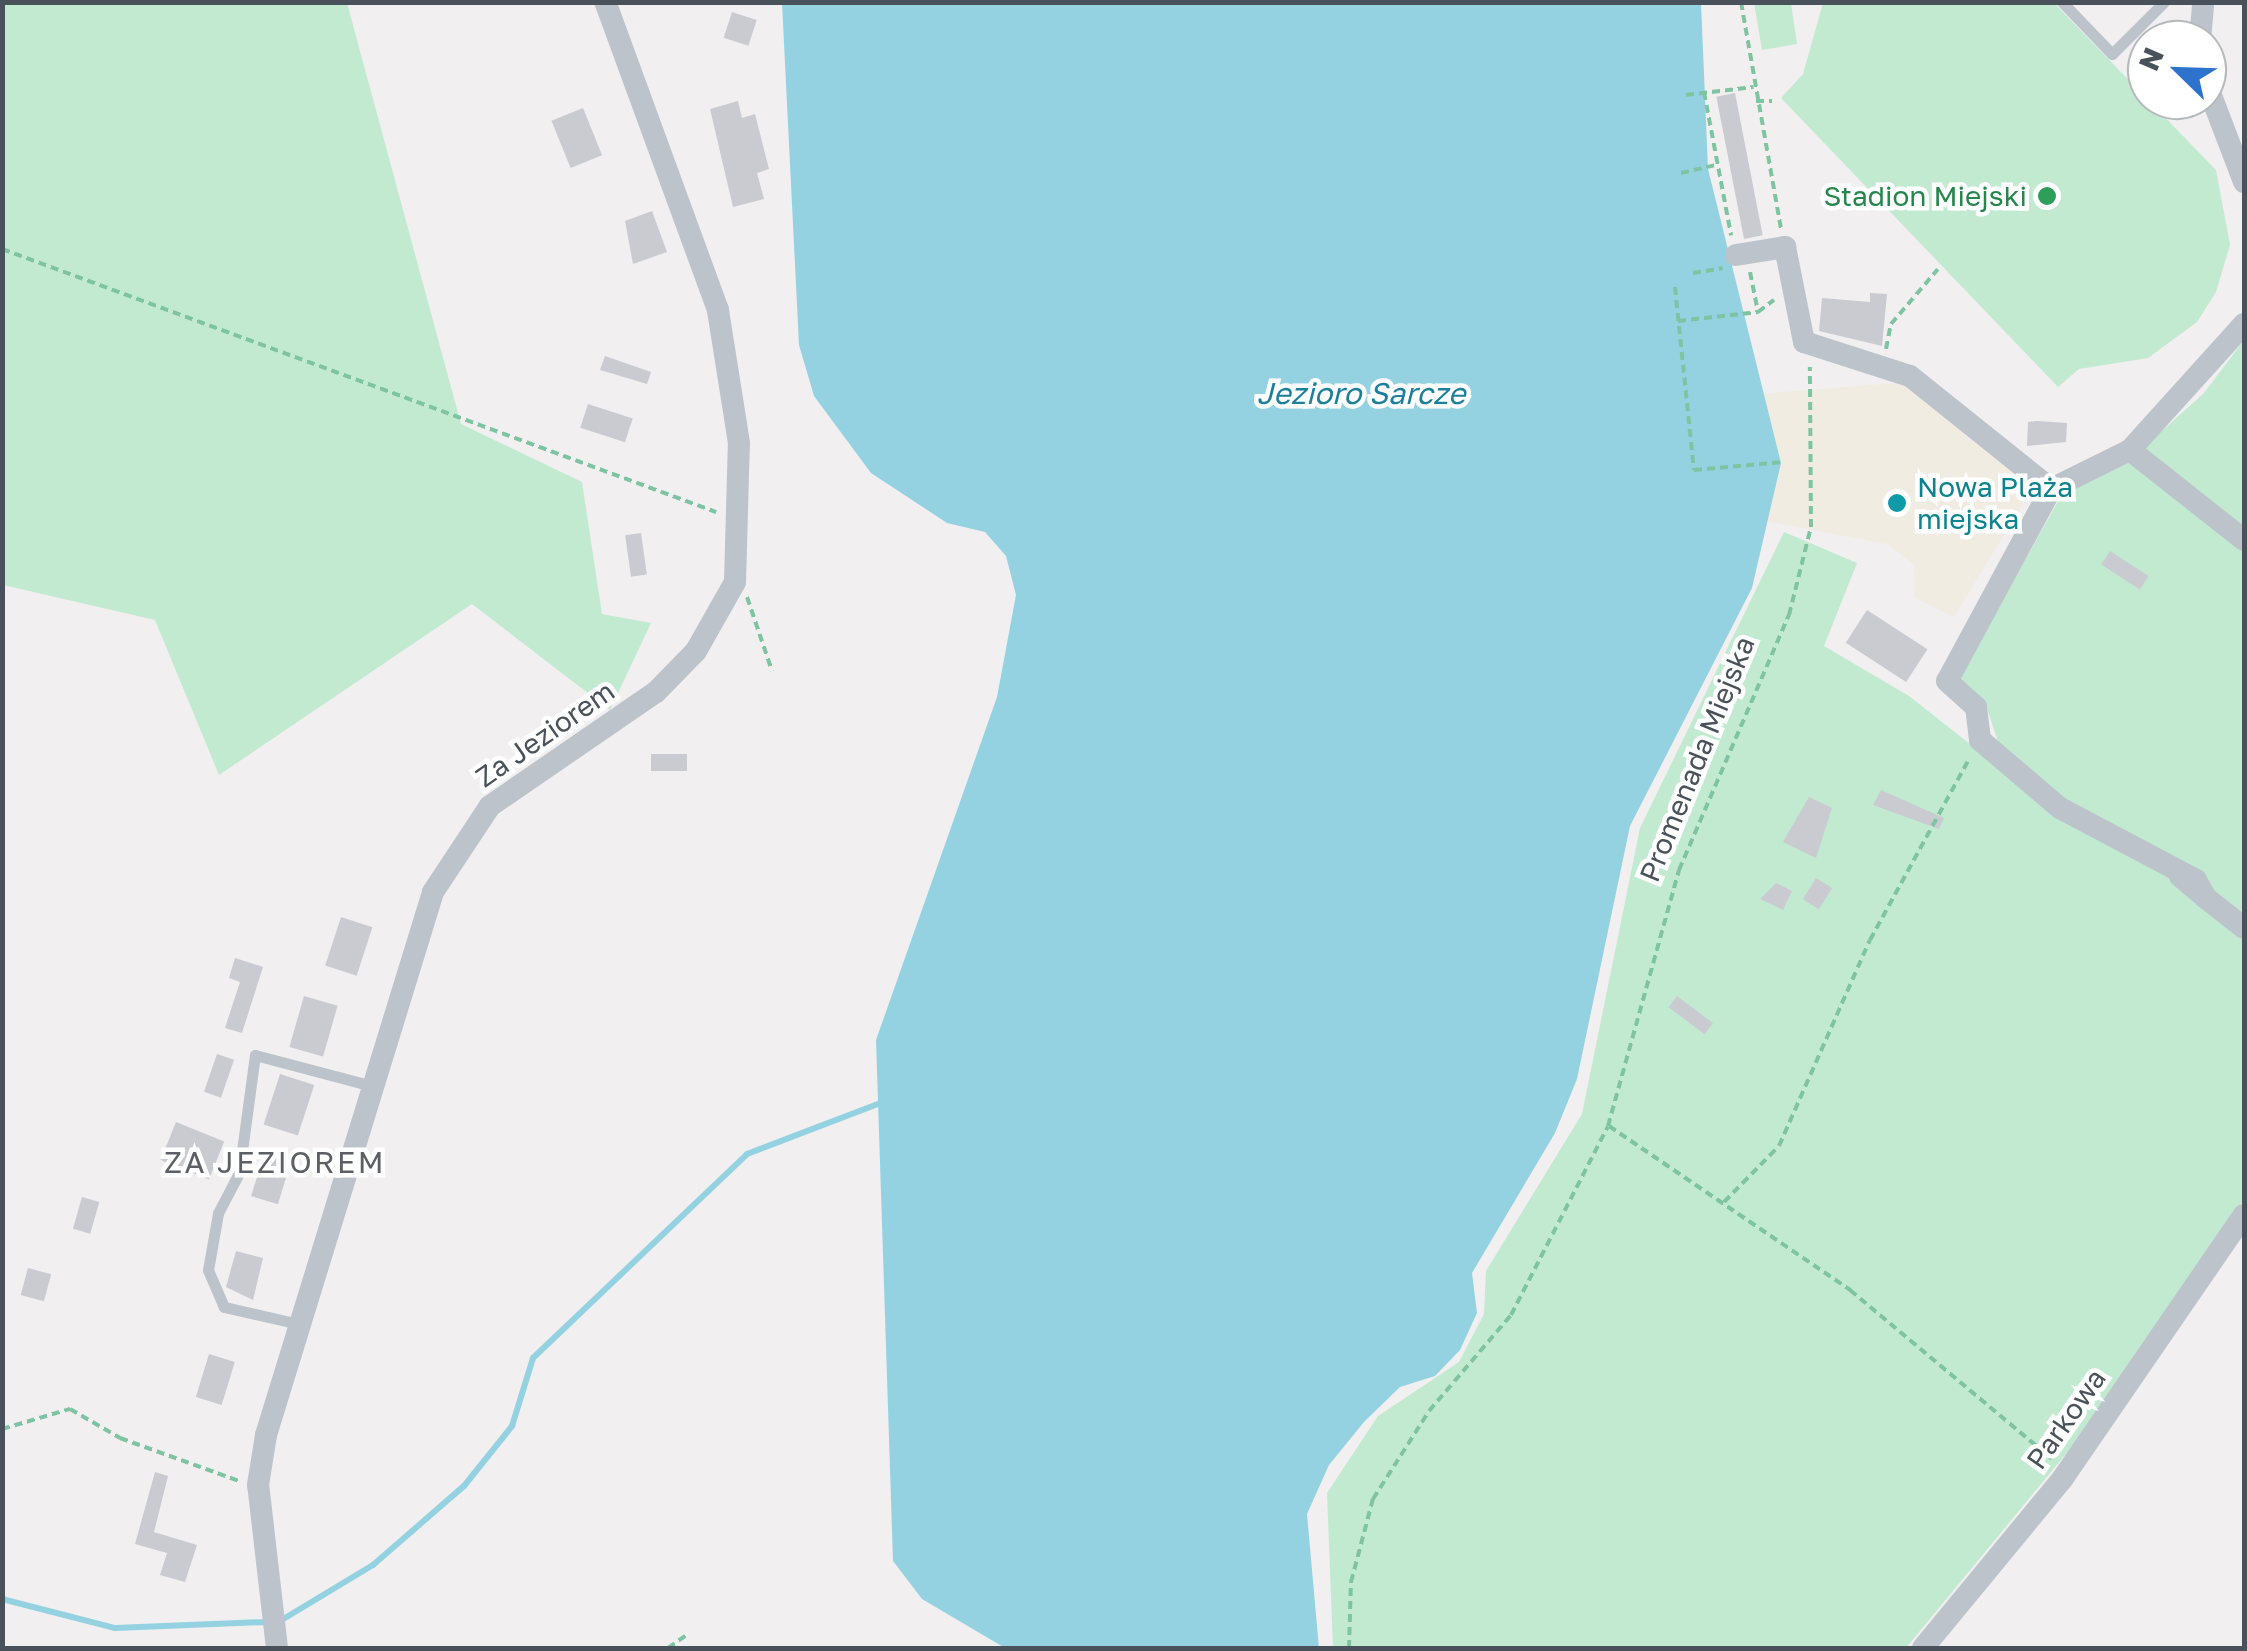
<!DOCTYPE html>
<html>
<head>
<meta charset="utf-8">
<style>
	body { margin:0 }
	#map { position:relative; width:2247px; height:1651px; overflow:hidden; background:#f1efef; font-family:"Golos Text",sans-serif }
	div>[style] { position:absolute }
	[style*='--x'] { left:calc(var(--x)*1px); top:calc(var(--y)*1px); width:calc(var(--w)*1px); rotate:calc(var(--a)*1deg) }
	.green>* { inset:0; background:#c2ead1 }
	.sand>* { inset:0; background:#f1ece1 }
	.water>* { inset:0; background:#94d2e2 }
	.stream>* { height:6px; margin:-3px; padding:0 3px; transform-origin:3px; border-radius:3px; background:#94d2e2 }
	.building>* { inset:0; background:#c9cbd1; transform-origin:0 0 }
	.path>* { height:4px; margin-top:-2px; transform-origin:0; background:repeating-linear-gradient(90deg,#7ec4a2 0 8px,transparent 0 13px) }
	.lane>* { height:11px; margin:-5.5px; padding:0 5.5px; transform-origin:5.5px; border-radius:5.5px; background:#bcc3ca }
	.street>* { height:22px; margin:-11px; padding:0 11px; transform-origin:11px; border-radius:11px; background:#bcc3ca }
	.dots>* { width:28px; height:28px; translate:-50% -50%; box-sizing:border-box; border:5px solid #fff; border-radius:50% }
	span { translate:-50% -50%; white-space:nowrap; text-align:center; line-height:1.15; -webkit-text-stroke:9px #fff; paint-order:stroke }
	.leisure-label { font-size:28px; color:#27864d }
	.right { translate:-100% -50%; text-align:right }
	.culture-label { font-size:28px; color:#0d838f }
	.left { translate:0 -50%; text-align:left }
	.street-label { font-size:28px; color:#49525a }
	.water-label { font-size:30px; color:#1c809a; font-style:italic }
	.neighbourhood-label { font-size:30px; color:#5c5f63; letter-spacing:2.5px }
	.frame { position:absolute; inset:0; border:5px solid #49525a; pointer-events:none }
	.north { position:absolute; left:2127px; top:20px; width:100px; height:100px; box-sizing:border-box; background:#fff; border:2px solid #b6babd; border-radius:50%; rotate:293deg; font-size:28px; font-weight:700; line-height:40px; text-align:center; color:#49525a }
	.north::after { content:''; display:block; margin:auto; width:35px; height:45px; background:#2d73ce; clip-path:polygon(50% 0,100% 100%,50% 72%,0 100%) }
</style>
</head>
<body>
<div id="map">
	<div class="green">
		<div style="clip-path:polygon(3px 2px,347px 3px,461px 424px,582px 482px,602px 614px,651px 623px,610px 710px,472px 604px,219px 775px,155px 620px,3px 585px)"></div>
		<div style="clip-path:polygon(1754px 3px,1791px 3px,1797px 44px,1762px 50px)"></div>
		<div style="clip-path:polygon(1823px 3px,2054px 3px,2216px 170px,2230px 245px,2216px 292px,2197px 322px,2148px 358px,2079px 369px,2058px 387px,1781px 98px,1803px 74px)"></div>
		<div style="clip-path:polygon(2244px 340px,2244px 1199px,2083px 1433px,1906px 1648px,1333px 1648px,1327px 1493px,1378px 1416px,1459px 1362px,1484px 1314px,1486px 1271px,1582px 1114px,1640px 828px,1784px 532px,1857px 563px,1824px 646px,1909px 696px,1980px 752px,1998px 742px,1985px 702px,1958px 681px,2062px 494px,2124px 465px,2204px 393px)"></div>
	</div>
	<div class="sand">
		<div style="clip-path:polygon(1907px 382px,2035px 484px,1954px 617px,1915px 598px,1914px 564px,1886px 544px,1766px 521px,1781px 463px,1761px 394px)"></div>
	</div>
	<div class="water">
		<div style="clip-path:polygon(782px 3px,1701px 3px,1708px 169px,1781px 463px,1752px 588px,1630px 826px,1577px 1079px,1555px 1133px,1472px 1273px,1477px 1313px,1460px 1350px,1435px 1376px,1400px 1387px,1364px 1422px,1329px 1465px,1307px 1514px,1319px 1648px,1005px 1648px,922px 1599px,893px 1561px,876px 1040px,997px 697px,1016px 595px,1006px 556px,985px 532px,947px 523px,871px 473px,814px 396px,799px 345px)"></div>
	</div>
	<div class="stream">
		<div style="--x:2;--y:1599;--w:117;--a:14.4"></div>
		<div style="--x:115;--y:1628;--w:152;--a:-2.3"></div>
		<div style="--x:280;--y:1621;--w:109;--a:-31.1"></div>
		<div style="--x:373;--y:1565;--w:121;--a:-41"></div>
		<div style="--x:464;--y:1486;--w:77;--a:-51.3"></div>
		<div style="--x:512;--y:1426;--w:71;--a:-72.8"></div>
		<div style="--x:533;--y:1358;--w:296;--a:-43.6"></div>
		<div style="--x:747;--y:1154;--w:140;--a:-20.9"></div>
	</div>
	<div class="building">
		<div style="left:732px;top:12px;width:26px;height:27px;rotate:18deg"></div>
		<div style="left:1735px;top:93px;width:145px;height:19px;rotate:79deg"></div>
		<div style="clip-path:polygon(738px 101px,742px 118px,755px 114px,769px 169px,757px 173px,764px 199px,733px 207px,710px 109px)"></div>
		<div style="left:583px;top:108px;width:51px;height:34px;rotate:68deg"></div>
		<div style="clip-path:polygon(652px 211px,667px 252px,633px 264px,625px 221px)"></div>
		<div style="clip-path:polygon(1870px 293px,1887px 294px,1882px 346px,1819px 331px,1822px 298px,1870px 302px)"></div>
		<div style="clip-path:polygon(605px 356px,651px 372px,647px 384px,600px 370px)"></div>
		<div style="left:588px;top:404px;width:47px;height:25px;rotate:18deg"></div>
		<div style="clip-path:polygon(2037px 421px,2067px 423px,2066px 442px,2027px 446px,2028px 422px)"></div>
		<div style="left:641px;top:533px;width:42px;height:16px;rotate:82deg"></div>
		<div style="left:2110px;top:551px;width:46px;height:16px;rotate:33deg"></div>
		<div style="left:1867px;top:610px;width:72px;height:39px;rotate:33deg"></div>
		<div style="left:651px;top:754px;width:36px;height:17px"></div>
		<div style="clip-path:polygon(1881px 790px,1944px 818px,1939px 829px,1873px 805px)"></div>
		<div style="clip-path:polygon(1809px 797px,1832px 808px,1816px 858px,1783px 842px)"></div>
		<div style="left:1816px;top:878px;width:19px;height:25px;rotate:32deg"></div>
		<div style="clip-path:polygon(1776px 883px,1792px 891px,1783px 910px,1760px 899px)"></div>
		<div style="left:341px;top:917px;width:33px;height:51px;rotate:18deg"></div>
		<div style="clip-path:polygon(235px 958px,263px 967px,242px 1033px,225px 1028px,240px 982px,229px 978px)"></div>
		<div style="left:304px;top:996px;width:35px;height:53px;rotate:16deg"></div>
		<div style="left:1677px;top:996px;width:45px;height:14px;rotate:37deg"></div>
		<div style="left:217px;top:1054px;width:18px;height:40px;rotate:19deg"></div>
		<div style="left:280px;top:1074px;width:36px;height:53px;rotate:18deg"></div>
		<div style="left:176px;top:1122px;width:52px;height:41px;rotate:22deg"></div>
		<div style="left:264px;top:1154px;width:28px;height:44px;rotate:17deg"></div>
		<div style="left:82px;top:1197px;width:18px;height:33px;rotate:16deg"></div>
		<div style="clip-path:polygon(236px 1251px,263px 1258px,253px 1300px,226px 1287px)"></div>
		<div style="left:28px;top:1268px;width:24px;height:28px;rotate:15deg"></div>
		<div style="left:209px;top:1354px;width:27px;height:45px;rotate:17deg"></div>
		<div style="clip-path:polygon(155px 1472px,168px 1476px,154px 1532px,197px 1545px,185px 1582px,160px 1575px,167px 1553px,135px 1544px)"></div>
	</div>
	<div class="path">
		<div style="--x:1741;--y:2;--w:230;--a:80"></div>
		<div style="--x:1704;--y:92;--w:146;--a:79.3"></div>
		<div style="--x:1686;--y:95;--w:68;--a:-6.7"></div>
		<div style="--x:1756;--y:101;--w:16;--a:0"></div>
		<div style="--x:1681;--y:173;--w:35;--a:-13"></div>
		<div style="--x:2;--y:249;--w:761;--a:20.22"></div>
		<div style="--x:1750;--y:272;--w:41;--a:78.7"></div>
		<div style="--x:1693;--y:273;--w:30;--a:-9"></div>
		<div style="--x:1675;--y:287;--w:184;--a:84.1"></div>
		<div style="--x:1694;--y:470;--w:88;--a:-5.2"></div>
		<div style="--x:1678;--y:321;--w:81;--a:-6.4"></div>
		<div style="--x:1758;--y:312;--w:20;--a:-37"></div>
		<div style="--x:1886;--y:349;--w:25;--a:-79"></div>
		<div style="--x:1891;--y:324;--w:72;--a:-49.5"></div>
		<div style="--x:747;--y:597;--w:78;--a:71.3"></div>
		<div style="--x:1609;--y:1126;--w:292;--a:34.2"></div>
		<div style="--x:1850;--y:1290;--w:263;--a:39.9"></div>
		<div style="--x:1724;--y:1202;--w:78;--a:-45.5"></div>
		<div style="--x:1779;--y:1146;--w:225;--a:-66.2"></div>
		<div style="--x:1870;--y:940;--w:206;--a:-61.3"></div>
		<div style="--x:2;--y:1429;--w:71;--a:-16.4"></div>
		<div style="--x:70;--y:1409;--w:58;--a:30.1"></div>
		<div style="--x:120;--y:1438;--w:127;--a:19.9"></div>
		<div style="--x:668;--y:1648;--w:24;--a:-35"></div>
		<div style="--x:1349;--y:1648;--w:66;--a:-88.3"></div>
		<div style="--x:1351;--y:1582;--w:86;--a:-75.2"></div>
		<div style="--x:1373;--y:1499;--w:104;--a:-57.5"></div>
		<div style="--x:1429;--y:1411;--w:126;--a:-49.5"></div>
		<div style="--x:1511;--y:1315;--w:212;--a:-62.8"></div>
		<div style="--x:1608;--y:1126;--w:266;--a:-74.5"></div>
		<div style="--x:1679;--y:870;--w:278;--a:-66.7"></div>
		<div style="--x:1789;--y:615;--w:91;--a:-76"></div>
		<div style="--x:1811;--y:527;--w:160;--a:-90.4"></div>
	</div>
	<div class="lane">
		<div style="--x:2062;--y:2;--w:72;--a:46.1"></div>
		<div style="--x:2112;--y:54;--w:74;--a:-45"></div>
		<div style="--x:299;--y:1324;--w:77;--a:-167.2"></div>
		<div style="--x:224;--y:1307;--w:40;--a:-113.4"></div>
		<div style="--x:208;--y:1270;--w:58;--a:-80"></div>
		<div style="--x:218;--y:1213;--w:45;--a:-62.3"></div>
		<div style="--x:239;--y:1173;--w:119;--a:-82.3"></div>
		<div style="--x:255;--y:1055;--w:121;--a:14.8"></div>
	</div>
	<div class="street">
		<div style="--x:2200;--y:40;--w:38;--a:-85"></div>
		<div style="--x:2207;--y:85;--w:104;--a:69.1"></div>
		<div style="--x:1736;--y:255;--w:50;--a:-9.3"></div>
		<div style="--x:1785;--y:247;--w:97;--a:78.7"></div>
		<div style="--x:1804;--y:342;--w:111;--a:17.8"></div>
		<div style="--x:1910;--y:376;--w:181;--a:38.7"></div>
		<div style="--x:2051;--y:489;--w:218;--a:118.4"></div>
		<div style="--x:1947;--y:681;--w:39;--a:42"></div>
		<div style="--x:1976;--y:707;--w:33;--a:83"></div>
		<div style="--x:1980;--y:740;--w:105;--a:40.4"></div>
		<div style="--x:2060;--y:808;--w:154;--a:27.9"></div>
		<div style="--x:2196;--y:880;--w:21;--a:61"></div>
		<div style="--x:2206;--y:898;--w:34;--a:-140"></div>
		<div style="--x:2130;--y:450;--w:170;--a:-47.9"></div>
		<div style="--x:2051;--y:489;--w:88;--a:-26.3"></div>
		<div style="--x:2130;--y:450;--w:145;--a:38.3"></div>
		<div style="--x:2206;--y:898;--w:48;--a:38.3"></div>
		<div style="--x:277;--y:1648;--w:164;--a:-96.6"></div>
		<div style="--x:258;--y:1485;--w:51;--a:-80.9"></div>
		<div style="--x:266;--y:1435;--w:568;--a:-72.9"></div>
		<div style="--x:433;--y:892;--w:103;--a:-56.5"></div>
		<div style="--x:490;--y:806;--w:201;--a:-34.5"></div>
		<div style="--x:656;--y:692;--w:57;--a:-45.7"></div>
		<div style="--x:696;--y:651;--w:79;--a:-60.5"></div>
		<div style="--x:735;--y:582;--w:139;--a:-88.4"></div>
		<div style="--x:739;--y:443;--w:135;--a:-99"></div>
		<div style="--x:718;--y:310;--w:328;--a:-110.1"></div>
		<div style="--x:1923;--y:1648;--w:220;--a:-50.5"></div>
		<div style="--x:2063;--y:1478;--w:319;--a:-55.5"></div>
	</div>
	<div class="dots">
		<div style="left:2047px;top:196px;background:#2e9e5b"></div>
		<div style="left:1897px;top:503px;background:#0f9aa8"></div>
	</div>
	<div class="leisure-label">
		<span class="right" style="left:2027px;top:196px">Stadion Miejski</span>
	</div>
	<div class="culture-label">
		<span class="left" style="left:1917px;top:503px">Nowa Plaża<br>miejska</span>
	</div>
	<div class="street-label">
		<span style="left:545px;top:734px;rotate:-35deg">Za Jeziorem</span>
		<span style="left:1697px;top:759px;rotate:-68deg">Promenada Miejska</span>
		<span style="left:2066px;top:1419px;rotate:-55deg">Parkowa</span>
	</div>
	<div class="water-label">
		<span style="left:1361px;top:393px">Jezioro Sarcze</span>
	</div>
	<div class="neighbourhood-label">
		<span style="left:275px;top:1162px">ZA JEZIOREM</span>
	</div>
	<div class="frame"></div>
	<div class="north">N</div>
</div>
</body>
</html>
